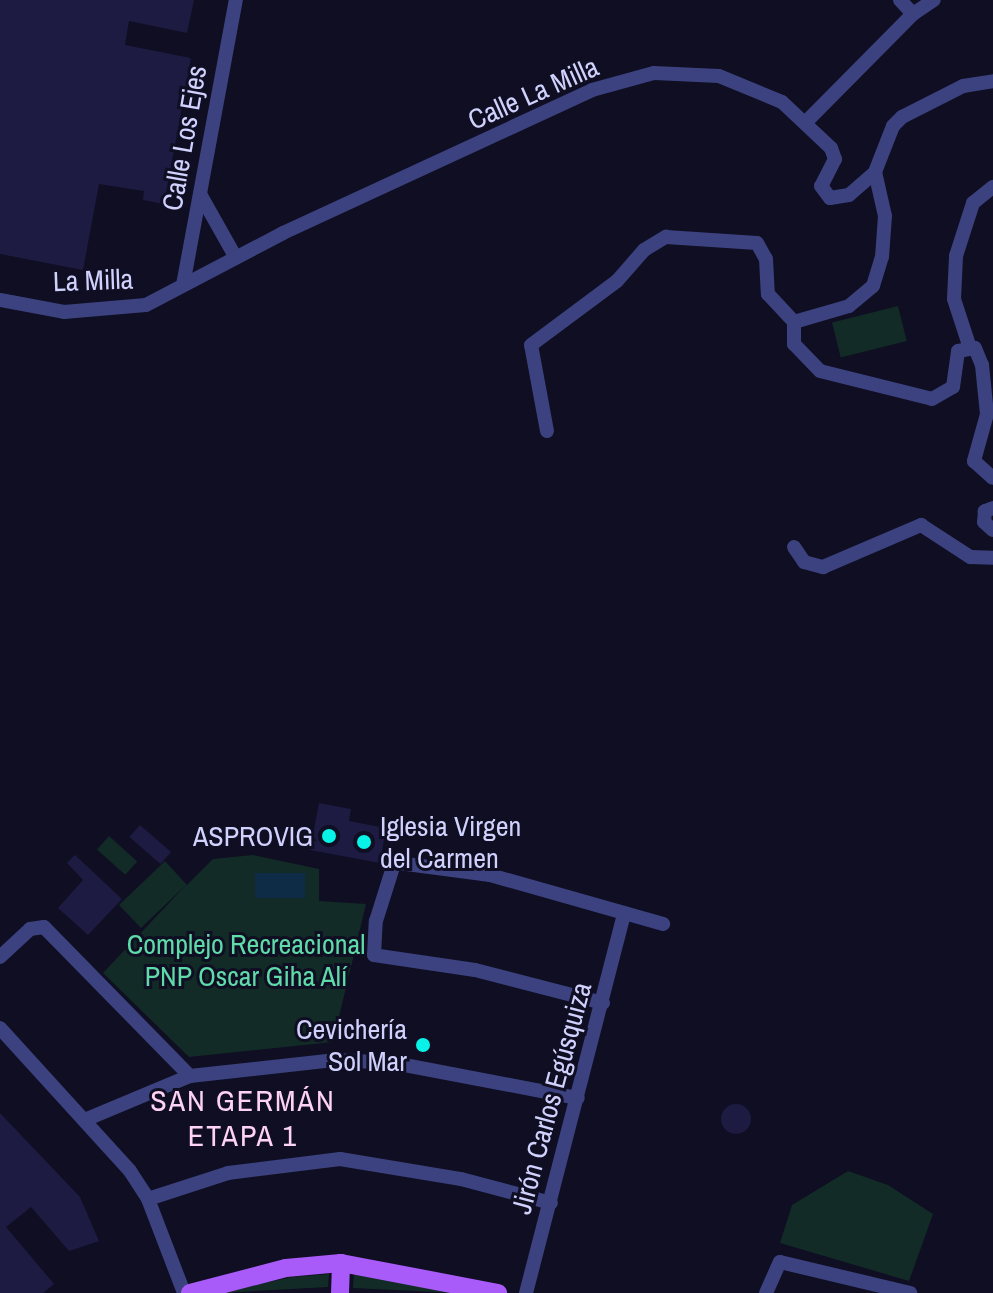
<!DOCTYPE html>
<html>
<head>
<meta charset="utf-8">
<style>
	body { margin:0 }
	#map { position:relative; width:993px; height:1293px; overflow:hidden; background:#0f0e22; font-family:"Archivo Narrow",sans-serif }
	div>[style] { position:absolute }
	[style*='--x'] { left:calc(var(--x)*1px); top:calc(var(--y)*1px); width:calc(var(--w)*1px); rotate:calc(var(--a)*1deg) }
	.green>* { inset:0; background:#122b27; transform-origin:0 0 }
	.water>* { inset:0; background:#0e2c46; transform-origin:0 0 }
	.building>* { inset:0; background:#1d1b42; transform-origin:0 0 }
	.round { border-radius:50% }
	.minor>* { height:14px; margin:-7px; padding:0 7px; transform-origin:7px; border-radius:7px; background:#3b427f }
	.major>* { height:18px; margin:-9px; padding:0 9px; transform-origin:9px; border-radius:9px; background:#a85bf9 }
	.dots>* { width:22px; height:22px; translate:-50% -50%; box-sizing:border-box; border:4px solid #0f0e22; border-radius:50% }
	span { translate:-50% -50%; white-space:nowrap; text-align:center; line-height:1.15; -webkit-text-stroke:6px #0f0e22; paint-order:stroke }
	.street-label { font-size:28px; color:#d0d2fd }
	.poi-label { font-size:28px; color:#d0d2fd }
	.left { translate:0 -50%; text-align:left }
	.right { translate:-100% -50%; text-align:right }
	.park-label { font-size:28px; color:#5fdbaa }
	.neighbourhood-label { font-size:30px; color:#fdd2f4; letter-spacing:2px }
</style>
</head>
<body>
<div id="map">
	<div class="green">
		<div style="left:898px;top:306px;width:36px;height:68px;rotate:76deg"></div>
		<div style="left:109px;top:836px;width:38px;height:18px;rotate:42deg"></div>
		<div style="clip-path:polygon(253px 855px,319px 869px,319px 901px,366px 904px,333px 1042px,189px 1057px,103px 973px,186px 885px,141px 928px,119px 905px,165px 861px,187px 885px,213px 859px)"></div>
		<div style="clip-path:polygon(848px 1171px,888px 1185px,933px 1214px,909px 1281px,780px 1243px,792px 1205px)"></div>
		<div style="clip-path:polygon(354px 1272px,457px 1293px,353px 1288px)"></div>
		<div style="clip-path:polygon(329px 1274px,328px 1287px,218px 1293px,292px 1277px)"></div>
	</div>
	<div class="water">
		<div style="left:305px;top:873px;width:25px;height:50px;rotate:90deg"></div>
	</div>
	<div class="building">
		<div style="clip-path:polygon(0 0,194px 0,187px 33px,129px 21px,125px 45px,191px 58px,175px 145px,164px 204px,143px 200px,144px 191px,99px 184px,83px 270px,0 254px)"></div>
		<div style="clip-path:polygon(319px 803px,351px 809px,349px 821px,386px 828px,380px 863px,310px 850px)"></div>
		<div style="left:140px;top:825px;width:41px;height:16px;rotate:41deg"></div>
		<div style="clip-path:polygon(75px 855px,122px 899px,88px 935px,58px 908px,83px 880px,67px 863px)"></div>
		<div class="round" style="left:721px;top:1104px;width:30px;height:30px"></div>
		<div style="clip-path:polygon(0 1113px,80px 1197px,99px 1241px,69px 1251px,31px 1207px,6px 1227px,54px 1284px,43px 1293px,0 1293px)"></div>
	</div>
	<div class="minor">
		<div style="--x:900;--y:0;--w:19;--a:47"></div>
		<div style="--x:806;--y:122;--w:152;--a:-45.3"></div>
		<div style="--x:913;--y:14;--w:25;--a:-34"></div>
		<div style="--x:875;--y:172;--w:49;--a:-68.6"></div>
		<div style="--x:893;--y:126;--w:13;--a:-45"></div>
		<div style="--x:902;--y:117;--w:68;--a:-26.9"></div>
		<div style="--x:963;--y:86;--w:30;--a:-9"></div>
		<div style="--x:200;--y:194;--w:73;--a:60.6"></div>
		<div style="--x:183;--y:285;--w:290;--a:-79.5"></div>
		<div style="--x:0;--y:300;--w:65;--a:10.6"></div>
		<div style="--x:64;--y:312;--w:82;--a:-4.9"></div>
		<div style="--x:146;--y:305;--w:155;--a:-27.7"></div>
		<div style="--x:283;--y:233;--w:340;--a:-24.8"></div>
		<div style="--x:592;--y:90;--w:64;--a:-15.3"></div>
		<div style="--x:654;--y:73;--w:65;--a:2.6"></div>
		<div style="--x:719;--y:76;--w:68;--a:22.4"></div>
		<div style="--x:782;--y:102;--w:67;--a:43.2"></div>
		<div style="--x:831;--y:148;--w:12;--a:70"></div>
		<div style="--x:835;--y:159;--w:30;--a:117"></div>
		<div style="--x:821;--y:186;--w:15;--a:53"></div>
		<div style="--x:830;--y:198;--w:19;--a:-9"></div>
		<div style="--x:849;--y:195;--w:35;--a:-41"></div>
		<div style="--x:794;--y:322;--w:22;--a:90"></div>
		<div style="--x:794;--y:344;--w:37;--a:46"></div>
		<div style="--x:820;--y:371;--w:115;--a:14"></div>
		<div style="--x:932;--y:399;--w:24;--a:-30"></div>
		<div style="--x:953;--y:387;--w:36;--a:-82"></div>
		<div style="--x:958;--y:351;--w:17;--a:-10"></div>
		<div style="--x:975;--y:348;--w:18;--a:68"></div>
		<div style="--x:982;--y:365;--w:49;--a:84.2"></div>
		<div style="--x:987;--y:414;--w:49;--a:105.5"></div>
		<div style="--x:974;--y:461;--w:25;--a:42"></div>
		<div style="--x:794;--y:322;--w:57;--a:-16.2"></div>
		<div style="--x:849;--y:306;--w:31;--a:-40"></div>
		<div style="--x:873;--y:286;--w:30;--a:-73"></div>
		<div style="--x:882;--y:257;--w:41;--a:-85.8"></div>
		<div style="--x:885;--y:216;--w:45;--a:-102.8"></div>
		<div style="--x:969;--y:345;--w:48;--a:-108.1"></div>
		<div style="--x:954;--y:299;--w:43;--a:-87.3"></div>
		<div style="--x:956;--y:256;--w:56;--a:-72.2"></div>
		<div style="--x:973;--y:203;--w:26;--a:-39"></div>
		<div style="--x:547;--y:431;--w:87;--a:-100.5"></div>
		<div style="--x:531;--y:345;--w:107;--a:-36.7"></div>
		<div style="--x:617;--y:281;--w:41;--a:-48.9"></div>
		<div style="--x:644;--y:250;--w:26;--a:-31"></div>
		<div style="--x:666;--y:237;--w:91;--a:3.8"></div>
		<div style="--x:757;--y:243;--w:18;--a:61"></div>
		<div style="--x:766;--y:259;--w:35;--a:87"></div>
		<div style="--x:768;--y:294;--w:38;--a:47"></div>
		<div style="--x:993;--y:508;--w:9;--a:159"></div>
		<div style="--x:985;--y:511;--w:11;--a:95"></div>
		<div style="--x:984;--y:522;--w:12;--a:42"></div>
		<div style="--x:794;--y:547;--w:18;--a:56"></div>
		<div style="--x:804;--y:562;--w:20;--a:15"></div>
		<div style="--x:823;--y:567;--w:107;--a:-23.2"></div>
		<div style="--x:921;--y:525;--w:59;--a:33.1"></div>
		<div style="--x:970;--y:557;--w:23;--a:2"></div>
		<div style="--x:0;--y:957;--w:41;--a:-43"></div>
		<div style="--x:30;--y:929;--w:14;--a:-8"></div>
		<div style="--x:44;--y:927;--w:209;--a:45.6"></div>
		<div style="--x:603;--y:1003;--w:132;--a:-165.5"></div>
		<div style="--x:475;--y:970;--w:102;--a:-171.6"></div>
		<div style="--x:374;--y:955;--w:34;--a:-87"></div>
		<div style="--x:376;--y:921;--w:57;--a:-72.5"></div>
		<div style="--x:393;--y:867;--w:7;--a:-34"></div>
		<div style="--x:399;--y:863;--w:92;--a:7.5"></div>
		<div style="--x:490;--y:875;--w:180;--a:15.8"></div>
		<div style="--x:0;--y:1028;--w:193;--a:47.7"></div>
		<div style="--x:130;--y:1171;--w:33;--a:57"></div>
		<div style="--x:148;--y:1199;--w:101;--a:69"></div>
		<div style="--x:87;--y:1119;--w:112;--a:-22.7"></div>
		<div style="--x:190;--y:1076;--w:147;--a:-6.3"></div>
		<div style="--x:336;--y:1060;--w:58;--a:3"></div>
		<div style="--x:394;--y:1063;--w:187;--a:10.8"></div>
		<div style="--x:148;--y:1199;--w:84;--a:-18"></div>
		<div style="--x:228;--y:1173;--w:113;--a:-7.1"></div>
		<div style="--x:340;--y:1159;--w:123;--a:9.4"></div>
		<div style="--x:461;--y:1179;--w:93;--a:14.9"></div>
		<div style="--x:526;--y:1293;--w:391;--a:-75.5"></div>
		<div style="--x:766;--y:1293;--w:34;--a:-66"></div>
		<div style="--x:780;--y:1262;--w:134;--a:13.4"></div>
	</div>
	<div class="major">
		<div style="--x:190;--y:1293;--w:99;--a:-14.6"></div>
		<div style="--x:286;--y:1268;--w:55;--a:-5.2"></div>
		<div style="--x:341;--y:1263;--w:160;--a:10.8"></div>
		<div style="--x:340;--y:1293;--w:30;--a:-88"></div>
	</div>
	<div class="dots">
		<div style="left:329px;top:836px;background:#08f2e8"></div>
		<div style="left:364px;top:842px;background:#08f2e8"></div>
		<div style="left:423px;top:1045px;background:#08f2e8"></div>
	</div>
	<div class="street-label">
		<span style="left:533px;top:93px;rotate:-24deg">Calle La Milla</span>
		<span style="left:184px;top:138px;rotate:-80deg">Calle Los Ejes</span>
		<span style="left:93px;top:280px;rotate:-2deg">La Milla</span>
		<span style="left:551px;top:1098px;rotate:-75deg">Jirón Carlos Egúsquiza</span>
	</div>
	<div class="poi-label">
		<span class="left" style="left:380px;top:842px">Iglesia Virgen<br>del Carmen</span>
		<span class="right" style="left:313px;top:836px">ASPROVIG</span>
		<span class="right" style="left:407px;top:1045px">Cevichería<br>Sol Mar</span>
	</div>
	<div class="park-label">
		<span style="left:246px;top:960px">Complejo Recreacional<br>PNP Oscar Giha Alí</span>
	</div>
	<div class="neighbourhood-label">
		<span style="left:243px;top:1117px">SAN GERMÁN<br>ETAPA 1</span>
	</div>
</div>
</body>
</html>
